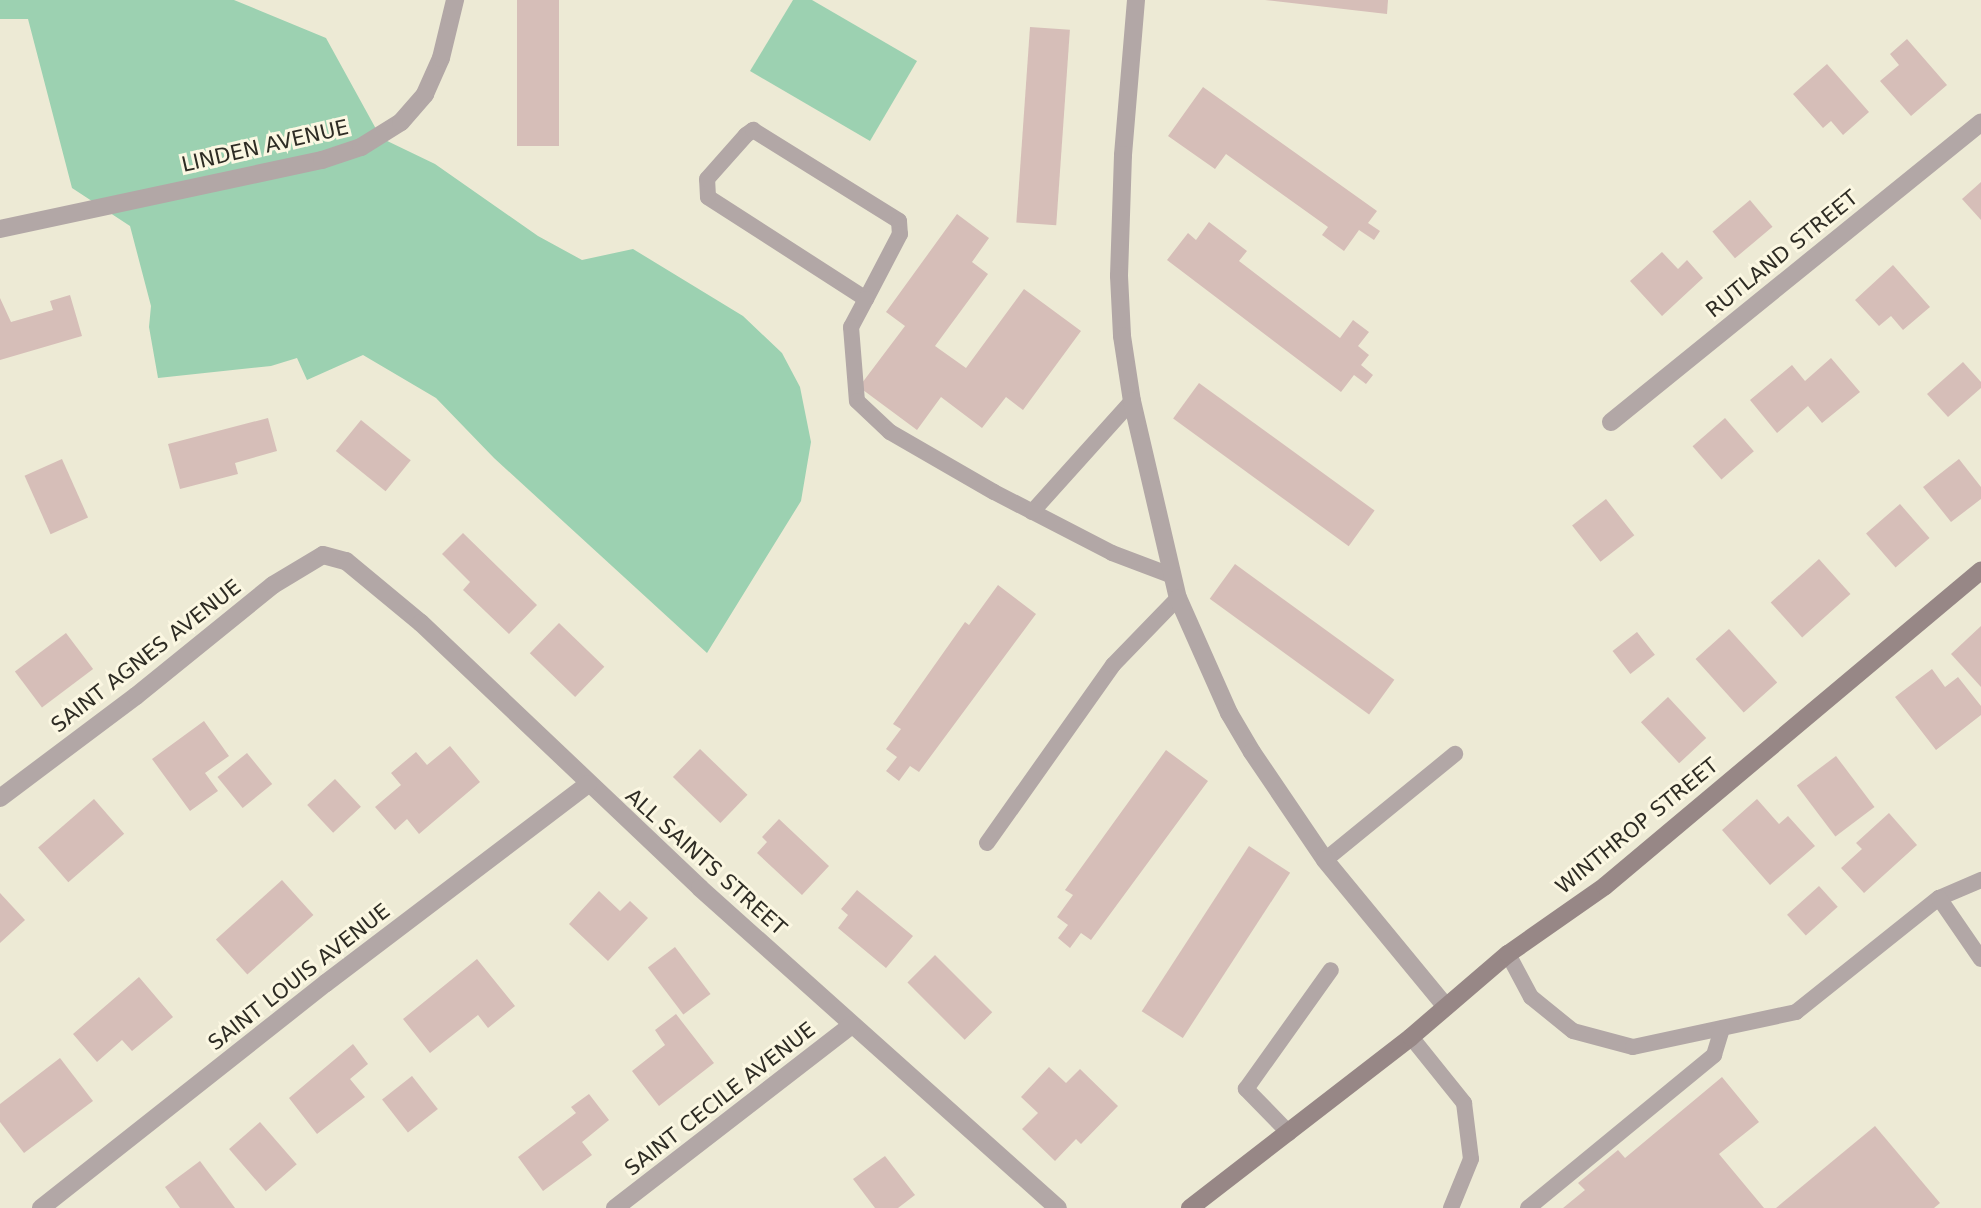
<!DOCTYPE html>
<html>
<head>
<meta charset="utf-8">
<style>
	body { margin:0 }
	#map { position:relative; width:1981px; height:1208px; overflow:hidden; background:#edead5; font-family:"DejaVu Sans",sans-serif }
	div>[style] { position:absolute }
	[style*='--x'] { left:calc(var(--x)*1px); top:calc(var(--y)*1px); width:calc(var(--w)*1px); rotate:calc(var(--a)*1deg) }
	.green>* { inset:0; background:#9cd1b1 }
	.building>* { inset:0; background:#d6beb8; transform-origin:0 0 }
	.lane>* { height:16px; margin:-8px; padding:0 8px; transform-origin:8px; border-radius:8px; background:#b2a7a6 }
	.street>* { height:18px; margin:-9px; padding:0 9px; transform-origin:9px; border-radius:9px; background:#b2a7a6 }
	.secondary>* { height:18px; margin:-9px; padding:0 9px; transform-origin:9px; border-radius:9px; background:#978786 }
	span { translate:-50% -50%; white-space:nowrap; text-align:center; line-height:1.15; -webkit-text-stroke:6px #fbf7e2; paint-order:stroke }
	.street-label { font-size:21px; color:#2e2c24 }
</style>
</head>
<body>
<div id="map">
	<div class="green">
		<div style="clip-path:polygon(0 0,234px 0,326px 38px,381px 138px,435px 164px,538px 236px,582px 260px,633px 249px,743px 316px,782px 353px,800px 387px,811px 442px,801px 501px,707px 653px,494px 458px,436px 398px,363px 355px,307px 380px,297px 358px,271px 366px,158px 378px,149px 327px,151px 306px,130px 226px,72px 188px,28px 19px,0 19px)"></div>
		<div style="clip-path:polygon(793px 0,812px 0,917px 61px,870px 141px,750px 71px)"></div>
	</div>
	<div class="building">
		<div style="left:517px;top:0;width:42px;height:146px"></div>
		<div style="clip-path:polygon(1265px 0,1388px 0,1387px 14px)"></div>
		<div style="left:1030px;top:27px;width:40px;height:196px;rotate:4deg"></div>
		<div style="clip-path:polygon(1907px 39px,1947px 85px,1911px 116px,1880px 81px,1899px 65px,1890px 54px)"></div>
		<div style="clip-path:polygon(1827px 64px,1869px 112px,1843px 135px,1831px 121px,1823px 128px,1793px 94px)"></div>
		<div style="clip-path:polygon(1203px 87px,1377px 211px,1368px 223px,1380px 231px,1374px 240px,1359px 230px,1344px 251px,1322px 235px,1328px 227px,1226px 154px,1215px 169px,1168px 136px)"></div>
		<div style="clip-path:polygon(1981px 182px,1981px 220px,1962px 199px)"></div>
		<div style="left:1750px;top:200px;width:35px;height:49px;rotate:50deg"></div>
		<div style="clip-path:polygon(957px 214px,989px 238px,972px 262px,988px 274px,935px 346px,966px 368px,1024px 289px,1081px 331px,1023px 410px,1006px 397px,982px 428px,941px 397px,917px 430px,859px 387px,905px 326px,886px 312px)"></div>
		<div style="clip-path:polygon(1209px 222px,1247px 251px,1239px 261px,1340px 338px,1353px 320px,1369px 332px,1358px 346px,1369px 355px,1361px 365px,1373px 375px,1366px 384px,1354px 375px,1341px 392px,1167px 260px,1188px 233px,1196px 240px)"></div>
		<div style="clip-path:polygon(1662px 252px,1678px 269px,1687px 260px,1703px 278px,1662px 316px,1630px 281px)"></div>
		<div style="clip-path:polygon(1893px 265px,1930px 307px,1903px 330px,1891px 316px,1879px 326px,1855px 300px)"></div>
		<div style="clip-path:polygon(70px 295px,82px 336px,0 360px,0 298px,11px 322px,53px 310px,50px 301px)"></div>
		<div style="clip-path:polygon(1831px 358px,1860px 392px,1822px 423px,1808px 406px,1777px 433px,1750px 400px,1792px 365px,1805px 381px)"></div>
		<div style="clip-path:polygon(1963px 362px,1981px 382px,1981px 388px,1948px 417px,1927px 394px)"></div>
		<div style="left:1199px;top:383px;width:217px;height:44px;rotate:36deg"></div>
		<div style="clip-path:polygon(268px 418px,277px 451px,235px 463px,238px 474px,180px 489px,168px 444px)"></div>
		<div style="left:1725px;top:418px;width:44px;height:43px;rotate:49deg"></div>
		<div style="left:361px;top:420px;width:64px;height:40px;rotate:39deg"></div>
		<div style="left:62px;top:459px;width:64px;height:41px;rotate:66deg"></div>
		<div style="clip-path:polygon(1959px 459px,1981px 487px,1981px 499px,1951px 522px,1923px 487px)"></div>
		<div style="left:1606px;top:499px;width:46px;height:43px;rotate:52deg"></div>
		<div style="left:1900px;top:504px;width:45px;height:45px;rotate:49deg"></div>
		<div style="clip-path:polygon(463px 533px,537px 605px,509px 634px,463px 590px,470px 582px,442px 554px)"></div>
		<div style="left:1819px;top:559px;width:47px;height:65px;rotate:48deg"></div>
		<div style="left:1235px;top:564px;width:197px;height:43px;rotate:36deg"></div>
		<div style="clip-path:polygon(998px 585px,1036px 614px,919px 772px,910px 766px,899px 781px,886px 771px,897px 757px,886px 749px,901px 729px,893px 724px,965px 622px,969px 625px)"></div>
		<div style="left:559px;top:623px;width:63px;height:42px;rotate:44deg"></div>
		<div style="clip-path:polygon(1981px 626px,1981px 687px,1951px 654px)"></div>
		<div style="left:1729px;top:629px;width:72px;height:45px;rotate:48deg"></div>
		<div style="left:1637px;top:632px;width:29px;height:31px;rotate:52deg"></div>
		<div style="left:66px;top:633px;width:45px;height:64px;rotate:53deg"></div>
		<div style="clip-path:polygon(1932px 669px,1945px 687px,1958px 677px,1981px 706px,1981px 715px,1936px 750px,1895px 697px)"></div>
		<div style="left:1668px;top:697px;width:56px;height:37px;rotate:47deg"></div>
		<div style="clip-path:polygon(204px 721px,229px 756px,205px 773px,218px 791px,190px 811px,152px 759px)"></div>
		<div style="clip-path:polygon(450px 746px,480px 782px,419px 834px,407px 819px,395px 830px,375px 807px,401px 785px,391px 773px,416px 752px,427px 765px)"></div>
		<div style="left:700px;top:749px;width:66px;height:39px;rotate:44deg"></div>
		<div style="clip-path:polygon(1166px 750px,1208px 781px,1091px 940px,1081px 933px,1070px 948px,1058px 938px,1068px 925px,1057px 917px,1073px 895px,1065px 890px)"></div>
		<div style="left:247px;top:753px;width:40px;height:38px;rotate:51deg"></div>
		<div style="left:1836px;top:756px;width:64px;height:49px;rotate:53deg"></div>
		<div style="left:335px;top:779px;width:38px;height:38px;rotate:47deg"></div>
		<div style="left:94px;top:799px;width:46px;height:74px;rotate:49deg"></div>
		<div style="clip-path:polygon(1757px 799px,1779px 824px,1788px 816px,1815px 846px,1770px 885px,1722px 830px)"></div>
		<div style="clip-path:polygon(1889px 813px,1917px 845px,1864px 893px,1841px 868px,1862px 849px,1856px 843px)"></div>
		<div style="clip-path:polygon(779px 819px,829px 866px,802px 895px,757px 853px,767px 842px,762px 837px)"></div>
		<div style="left:1249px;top:846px;width:49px;height:197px;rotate:33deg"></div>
		<div style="left:282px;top:880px;width:47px;height:89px;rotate:48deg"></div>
		<div style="left:1819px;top:886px;width:28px;height:43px;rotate:48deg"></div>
		<div style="clip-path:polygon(857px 890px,913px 936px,886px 968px,838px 928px,848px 915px,841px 909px)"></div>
		<div style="clip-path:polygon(599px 891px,620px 911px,630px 901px,648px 918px,608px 961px,569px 924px)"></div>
		<div style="clip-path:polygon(0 893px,25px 920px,0 943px)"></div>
		<div style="left:675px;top:947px;width:59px;height:34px;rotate:53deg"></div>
		<div style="left:935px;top:955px;width:81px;height:39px;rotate:45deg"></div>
		<div style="clip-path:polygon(477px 959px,515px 1006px,488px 1028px,478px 1015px,430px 1053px,403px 1019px)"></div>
		<div style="clip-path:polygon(139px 977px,173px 1017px,132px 1051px,122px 1040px,97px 1062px,73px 1034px)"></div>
		<div style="clip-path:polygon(676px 1014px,714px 1063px,659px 1106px,632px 1071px,665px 1045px,655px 1030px)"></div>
		<div style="clip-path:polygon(353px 1044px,368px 1064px,350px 1079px,365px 1097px,317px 1134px,289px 1098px)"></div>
		<div style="clip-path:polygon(60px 1058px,93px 1101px,24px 1153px,0 1122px,0 1104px)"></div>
		<div style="clip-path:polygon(1049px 1067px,1066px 1083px,1080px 1069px,1118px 1106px,1081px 1144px,1076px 1139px,1055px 1161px,1022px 1129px,1038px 1113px,1021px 1097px)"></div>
		<div style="left:412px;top:1076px;width:42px;height:38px;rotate:52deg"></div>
		<div style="clip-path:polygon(1722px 1077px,1759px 1122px,1719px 1154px,1764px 1208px,1563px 1208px,1585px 1190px,1578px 1183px,1618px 1150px,1625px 1158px)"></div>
		<div style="clip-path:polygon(589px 1094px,609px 1120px,582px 1142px,592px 1155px,543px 1191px,518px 1157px,576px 1113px,571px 1107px)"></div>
		<div style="left:260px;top:1122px;width:56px;height:41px;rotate:49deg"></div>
		<div style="clip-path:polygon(1875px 1126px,1940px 1203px,1934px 1208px,1776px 1208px)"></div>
		<div style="clip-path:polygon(885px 1156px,915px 1195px,898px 1208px,875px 1208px,853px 1179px)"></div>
		<div style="clip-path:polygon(200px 1161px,235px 1208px,180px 1208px,165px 1187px)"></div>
	</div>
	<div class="lane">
		<div style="--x:866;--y:299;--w:188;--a:-147.2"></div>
		<div style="--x:708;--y:197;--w:18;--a:-93"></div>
		<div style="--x:707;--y:179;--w:59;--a:-48.4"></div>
		<div style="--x:746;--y:135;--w:9;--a:-36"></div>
		<div style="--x:753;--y:130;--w:172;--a:31.9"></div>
		<div style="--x:899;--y:221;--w:13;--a:86"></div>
		<div style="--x:900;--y:234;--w:73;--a:117.6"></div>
		<div style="--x:866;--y:299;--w:32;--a:118"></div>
		<div style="--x:851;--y:327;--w:74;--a:85.4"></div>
		<div style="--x:857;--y:401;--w:45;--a:43.2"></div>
		<div style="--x:890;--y:432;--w:120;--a:30"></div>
		<div style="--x:994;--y:492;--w:133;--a:27.3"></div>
		<div style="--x:1112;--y:553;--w:65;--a:20.7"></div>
		<div style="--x:1032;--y:512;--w:149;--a:-48"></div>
		<div style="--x:987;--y:843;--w:218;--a:-54.7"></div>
		<div style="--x:1113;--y:665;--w:93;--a:-45.9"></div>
		<div style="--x:1325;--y:860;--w:168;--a:-39.2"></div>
		<div style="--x:1939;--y:898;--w:46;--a:-23.2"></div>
		<div style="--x:1508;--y:954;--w:49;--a:61.9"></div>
		<div style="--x:1531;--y:997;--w:54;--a:39"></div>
		<div style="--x:1573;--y:1031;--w:62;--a:14.9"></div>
		<div style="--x:1633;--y:1047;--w:167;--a:-12.1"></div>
		<div style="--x:1796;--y:1012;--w:183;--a:-38.6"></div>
		<div style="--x:1939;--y:898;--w:74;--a:55.5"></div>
		<div style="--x:1411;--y:1037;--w:85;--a:51.2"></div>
		<div style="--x:1464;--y:1103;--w:56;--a:82.9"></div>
		<div style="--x:1471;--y:1159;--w:53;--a:112.2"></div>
		<div style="--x:1289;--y:1133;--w:62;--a:-134.3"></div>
		<div style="--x:1246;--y:1089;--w:146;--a:-54.5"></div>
		<div style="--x:1528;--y:1208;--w:241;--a:-39.4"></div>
		<div style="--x:1714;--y:1055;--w:28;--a:-73"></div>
	</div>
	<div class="street">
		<div style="--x:1136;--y:0;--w:156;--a:94.8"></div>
		<div style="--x:1123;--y:155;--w:121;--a:91.9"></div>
		<div style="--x:1119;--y:276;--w:60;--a:87.1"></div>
		<div style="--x:1122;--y:336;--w:66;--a:81.3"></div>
		<div style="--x:1132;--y:401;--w:202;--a:76.9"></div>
		<div style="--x:1178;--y:598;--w:126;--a:66.1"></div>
		<div style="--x:1229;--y:713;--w:45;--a:59.5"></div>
		<div style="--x:1252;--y:752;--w:130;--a:55.9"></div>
		<div style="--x:1325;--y:860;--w:190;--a:50.5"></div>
		<div style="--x:0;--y:229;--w:329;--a:-12.1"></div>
		<div style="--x:322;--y:160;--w:41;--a:-18.4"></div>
		<div style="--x:361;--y:147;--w:47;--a:-32"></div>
		<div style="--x:401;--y:122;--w:37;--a:-49"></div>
		<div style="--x:425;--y:94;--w:39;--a:-66"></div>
		<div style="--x:441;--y:58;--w:60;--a:-76.4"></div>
		<div style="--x:1611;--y:422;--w:476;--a:-39"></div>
		<div style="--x:0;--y:798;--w:170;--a:-36.9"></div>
		<div style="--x:136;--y:696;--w:176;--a:-39"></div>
		<div style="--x:273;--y:585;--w:58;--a:-31"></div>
		<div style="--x:323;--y:555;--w:24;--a:15"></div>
		<div style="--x:346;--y:561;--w:97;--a:39.6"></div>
		<div style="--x:421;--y:623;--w:385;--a:43.5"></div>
		<div style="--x:700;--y:888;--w:480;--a:41.8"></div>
		<div style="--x:41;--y:1208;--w:363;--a:-38.3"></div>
		<div style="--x:326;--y:983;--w:329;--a:-37.2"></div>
		<div style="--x:615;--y:1208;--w:299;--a:-37.7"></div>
	</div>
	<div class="secondary">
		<div style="--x:1190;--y:1208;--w:279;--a:-37.7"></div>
		<div style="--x:1411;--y:1037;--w:128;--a:-40.6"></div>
		<div style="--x:1508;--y:954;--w:118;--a:-35"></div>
		<div style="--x:1605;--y:886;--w:491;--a:-40"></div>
	</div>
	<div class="street-label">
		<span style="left:265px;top:146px;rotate:-13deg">LINDEN AVENUE</span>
		<span style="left:1782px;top:254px;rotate:-39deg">RUTLAND STREET</span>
		<span style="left:146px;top:656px;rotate:-38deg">SAINT AGNES AVENUE</span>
		<span style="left:1637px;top:826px;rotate:-39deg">WINTHROP STREET</span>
		<span style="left:706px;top:862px;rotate:42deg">ALL SAINTS STREET</span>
		<span style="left:299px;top:977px;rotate:-38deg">SAINT LOUIS AVENUE</span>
		<span style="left:720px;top:1099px;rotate:-38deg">SAINT CECILE AVENUE</span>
	</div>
</div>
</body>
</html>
